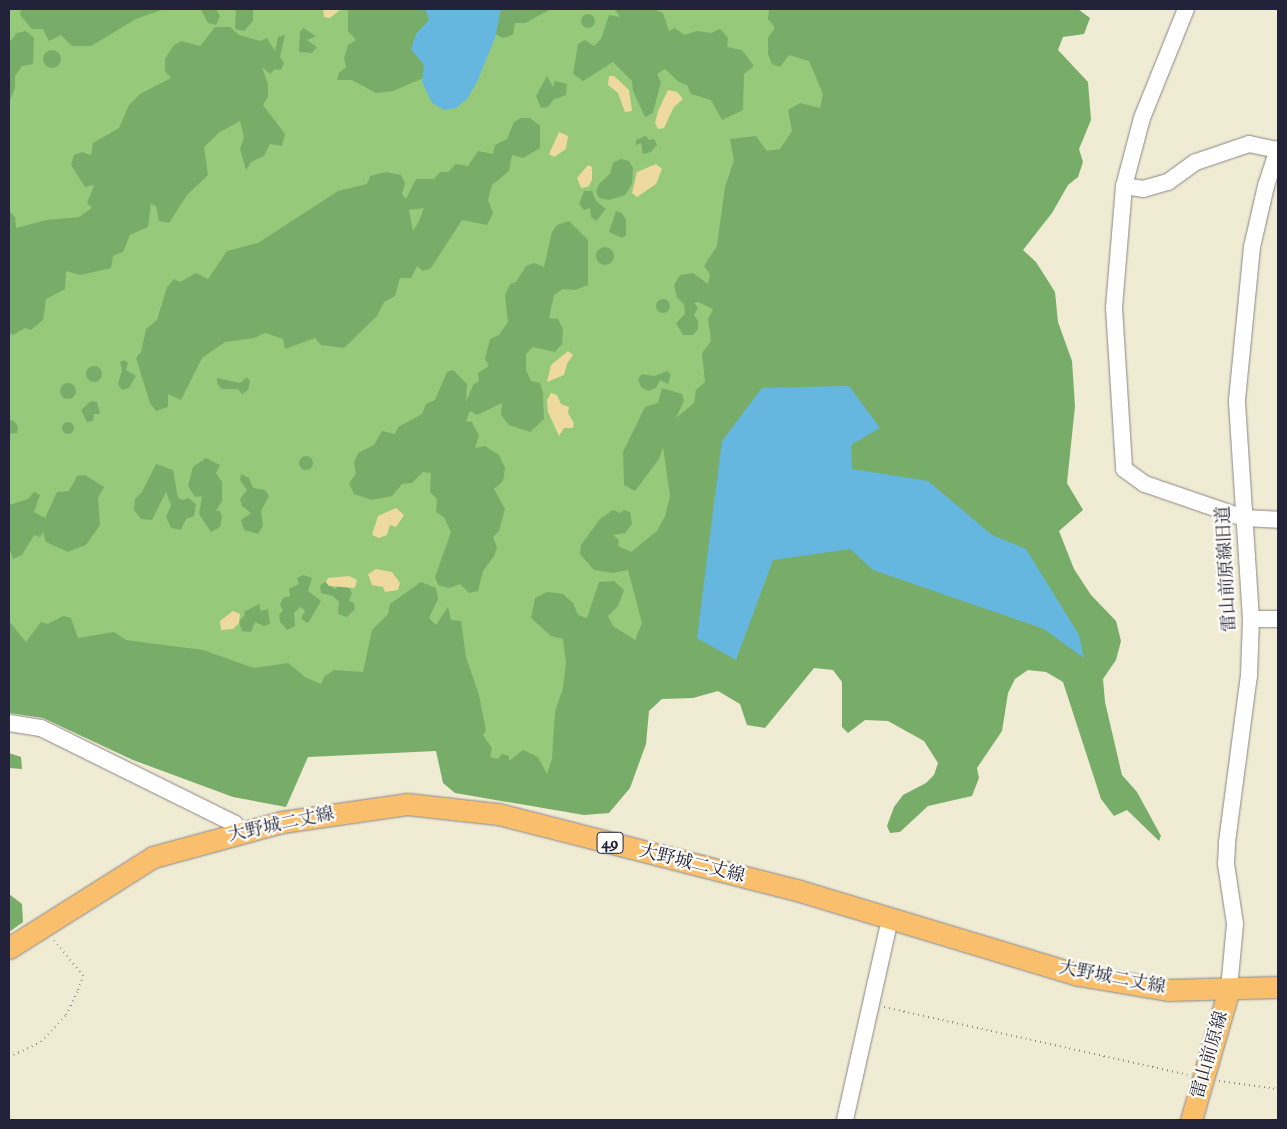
<!DOCTYPE html>
<html>
<head>
<meta charset="utf-8">
<style>
	body { margin:0 }
	#map { position:relative; width:1287px; height:1129px; overflow:hidden; background:#f0ebd3; font-family:"IM FELL Double Pica","Noto Serif JP",serif }
	div>[style] { position:absolute }
	[style*='--x'] { left:calc(var(--x)*1px); top:calc(var(--y)*1px); width:calc(var(--w)*1px); rotate:calc(var(--a)*1deg) }
	.green>* { inset:0; background:#96c979 }
	.forest>* { inset:0; background:#78ad69 }
	.round { border-radius:50% }
	.sand>* { inset:0; background:#eeda9e }
	.water>* { inset:0; background:#65b7e0 }
	.path>* { height:2px; margin-top:-1px; transform-origin:0; background:repeating-linear-gradient(90deg,#898687 0 1px,transparent 0 5px) }
	.roads { filter:drop-shadow(0 0 1px #898687) drop-shadow(0 0 1px #898687) }
	.minor>* { height:16px; margin:-8px; padding:0 8px; transform-origin:8px; border-radius:8px; background:#fff }
	.major>* { height:21px; margin:-10.5px; padding:0 10.5px; transform-origin:10.5px; border-radius:10.5px; background:#f9bf6d }
	span { translate:-50% -50%; white-space:nowrap; text-align:center; line-height:1.15; -webkit-text-stroke:4.5px #fdfcf7; paint-order:stroke }
	.shield-label span { padding:1px 4px; background:#fdfcf7; border:1px solid; border-radius:4px; -webkit-text-stroke-width:0 }
	.shield-label { font-size:16px; color:#22223b; font-weight:700 }
	.street-label { font-size:18px; color:#22223b }
	.frame { position:absolute; inset:0; border:10px solid #22223b; pointer-events:none }
</style>
</head>
<body>
<div id="map">
	<div class="green">
		<div style="clip-path:polygon(9px 9px,880px 9px,669px 647px,581px 784px,441px 745px,283px 759px,9px 688px)"></div>
	</div>
	<div class="forest">
		<div style="clip-path:polygon(21px 9px,164px 9px,136px 19px,91px 46px,72px 46px,61px 35px,49px 41px,43px 29px,32px 29px,20px 15px)"></div>
		<div style="clip-path:polygon(201px 9px,216px 9px,220px 16px,216px 25px,208px 23px)"></div>
		<div style="clip-path:polygon(236px 9px,253px 9px,253px 21px,244px 31px,235px 29px)"></div>
		<div style="clip-path:polygon(348px 9px,432px 9px,425px 56px,426px 77px,393px 91px,376px 93px,352px 80px,337px 80px,339px 73px,346px 67px,344px 58px,348px 45px,356px 40px,348px 31px)"></div>
		<div style="clip-path:polygon(496px 9px,551px 9px,525px 23px,515px 23px,513px 35px,503px 38px,491px 32px)"></div>
		<div style="clip-path:polygon(615px 9px,656px 10px,663px 13px,669px 31px,675px 28px,684px 35px,697px 31px,711px 33px,720px 29px,728px 38px,727px 47px,742px 50px,754px 66px,744px 74px,743px 110px,722px 120px,711px 100px,691px 94px,687px 85px,679px 82px,665px 69px,657px 74px,661px 82px,653px 113px,645px 117px,633px 91px,632px 81px,613px 62px,583px 81px,573px 74px,578px 44px,585px 40px,594px 46px,601px 39px,609px 15px,620px 17px)"></div>
		<div style="clip-path:polygon(769px 9px,1078px 9px,1090px 18px,1084px 34px,1063px 37px,1058px 50px,1088px 82px,1091px 120px,1079px 149px,1083px 162px,1078px 177px,1068px 185px,1052px 213px,1023px 250px,1036px 262px,1055px 292px,1058px 322px,1072px 361px,1075px 406px,1067px 483px,1083px 510px,1059px 531px,1074px 569px,1091px 595px,1116px 621px,1121px 641px,1116px 660px,1103px 679px,1105px 702px,1122px 775px,1137px 792px,1161px 836px,1159px 841px,1127px 810px,1114px 816px,1101px 799px,1063px 682px,1046px 672px,1028px 670px,1015px 679px,1008px 693px,1002px 731px,977px 768px,979px 778px,972px 796px,928px 806px,900px 832px,890px 833px,887px 826px,894px 807px,903px 795px,926px 783px,934px 775px,938px 763px,924px 741px,888px 721px,865px 720px,848px 733px,842px 727px,842px 682px,833px 670px,814px 668px,765px 728px,747px 725px,740px 704px,718px 691px,693px 698px,662px 699px,649px 711px,646px 744px,630px 788px,609px 813px,584px 815px,455px 793px,443px 783px,436px 751px,308px 757px,286px 807px,233px 797px,133px 760px,43px 718px,9px 713px,9px 621px,26px 642px,41px 622px,48px 624px,63px 616px,71px 618px,78px 638px,114px 632px,126px 640px,203px 650px,254px 668px,288px 663px,305px 677px,321px 684px,324px 677px,334px 670px,363px 672px,372px 630px,388px 614px,390px 604px,421px 582px,436px 588px,438px 599px,429px 618px,436px 625px,448px 607px,451px 620px,461px 621px,466px 657px,479px 695px,486px 731px,483px 735px,492px 748px,490px 757px,498px 759px,502px 754px,509px 756px,509px 761px,523px 750px,538px 757px,547px 774px,552px 759px,555px 712px,563px 688px,566px 663px,563px 639px,551px 636px,531px 618px,535px 598px,547px 592px,563px 594px,573px 603px,578px 615px,587px 618px,599px 582px,614px 581px,624px 590px,618px 606px,608px 616px,613px 626px,635px 640px,642px 623px,628px 570px,613px 573px,594px 570px,580px 554px,581px 545px,600px 519px,613px 510px,620px 513px,624px 510px,630px 512px,632px 524px,625px 533px,613px 535px,619px 540px,618px 546px,631px 552px,657px 531px,665px 516px,670px 496px,663px 447px,659px 459px,635px 491px,624px 485px,623px 452px,645px 407px,658px 403px,662px 388px,682px 394px,684px 401px,676px 418px,694px 403px,696px 390px,705px 382px,702px 353px,711px 341px,708px 319px,713px 309px,698px 302px,694px 303px,698px 308px,694px 315px,698px 321px,698px 329px,693px 335px,683px 335px,676px 323px,685px 314px,684px 304px,677px 298px,674px 285px,680px 275px,693px 273px,708px 284px,710px 274px,704px 266px,717px 246px,725px 187px,734px 160px,730px 139px,756px 136px,767px 151px,780px 149px,792px 131px,788px 110px,800px 103px,820px 108px,823px 94px,809px 61px,789px 55px,780px 67px,772px 64px,768px 54px,768px 38px,775px 28px,768px 19px)"></div>
		<div class="round" style="left:581px;top:14px;width:14px;height:14px"></div>
		<div style="clip-path:polygon(215px 27px,230px 27px,239px 35px,260px 41px,267px 38px,275px 51px,278px 37px,285px 35px,280px 57px,284px 63px,281px 70px,275px 69px,270px 74px,262px 67px,268px 84px,268px 97px,263px 105px,285px 134px,282px 146px,270px 144px,264px 156px,251px 162px,246px 170px,240px 149px,244px 137px,240px 121px,220px 132px,204px 147px,208px 175px,187px 195px,169px 223px,159px 221px,156px 206px,151px 204px,148px 227px,130px 235px,123px 252px,113px 256px,111px 268px,81px 275px,66px 271px,65px 289px,46px 299px,43px 320px,31px 330px,25px 328px,13px 335px,9px 333px,9px 211px,15px 217px,16px 228px,46px 220px,79px 217px,92px 208px,87px 203px,94px 185px,85px 187px,71px 165px,74px 155px,82px 152px,91px 155px,93px 143px,119px 128px,129px 105px,140px 94px,171px 78px,165px 71px,165px 59px,173px 46px,181px 41px,200px 46px)"></div>
		<div style="clip-path:polygon(303px 28px,316px 36px,307px 40px,317px 47px,312px 53px,299px 52px,300px 31px)"></div>
		<div style="clip-path:polygon(26px 31px,34px 38px,33px 64px,22px 66px,15px 76px,15px 88px,9px 103px,9px 43px,17px 33px)"></div>
		<div class="round" style="left:43px;top:50px;width:18px;height:18px"></div>
		<div style="clip-path:polygon(547px 76px,553px 87px,555px 81px,567px 84px,566px 95px,553px 100px,548px 107px,541px 108px,536px 96px)"></div>
		<div style="clip-path:polygon(evenodd,521px 118px,530px 118px,540px 126px,540px 148px,523px 158px,512px 155px,509px 171px,492px 185px,488px 200px,493px 213px,487px 225px,462px 220px,431px 268px,423px 271px,417px 266px,411px 278px,400px 278px,395px 296px,384px 302px,377px 316px,344px 348px,321px 345px,315px 338px,285px 349px,283px 339px,265px 333px,254px 338px,225px 342px,202px 358px,181px 400px,168px 394px,168px 407px,156px 411px,150px 403px,136px 358px,141px 352px,146px 329px,157px 320px,167px 287px,174px 279px,180px 282px,196px 273px,208px 279px,227px 251px,258px 243px,338px 191px,367px 184px,370px 176px,386px 172px,401px 175px,405px 183px,402px 194px,406px 199px,416px 179px,434px 179px,440px 172px,448px 172px,456px 164px,468px 166px,478px 151px,493px 154px,495px 145px,507px 139px,514px 122px,521px 118px,424px 208px,418px 223px,413px 231px,409px 210px,424px 208px)"></div>
		<div style="clip-path:polygon(646px 136px,649px 140px,654px 139px,657px 145px,651px 152px,643px 154px,641px 143px,636px 145px,636px 140px)"></div>
		<div style="clip-path:polygon(621px 159px,629px 161px,633px 168px,632px 184px,625px 195px,609px 200px,599px 198px,596px 192px,599px 184px,610px 174px,613px 163px)"></div>
		<div style="clip-path:polygon(584px 191px,592px 191px,596px 201px,606px 209px,596px 221px,591px 217px,590px 208px,584px 210px,579px 204px)"></div>
		<div style="clip-path:polygon(616px 211px,622px 213px,626px 220px,626px 235px,622px 238px,609px 232px)"></div>
		<div style="clip-path:polygon(569px 221px,588px 240px,588px 285px,575px 290px,563px 289px,554px 295px,549px 318px,558px 319px,563px 329px,562px 344px,555px 352px,533px 347px,526px 354px,526px 370px,531px 381px,540px 383px,543px 393px,544px 419px,530px 432px,509px 425px,501px 415px,502px 403px,477px 415px,470px 411px,466px 421px,472px 422px,479px 436px,475px 448px,485px 446px,499px 455px,505px 468px,503px 481px,494px 489px,505px 509px,499px 531px,493px 537px,497px 547px,494px 556px,483px 571px,478px 591px,469px 593px,460px 584px,449px 588px,438px 585px,435px 577px,451px 532px,444px 517px,436px 512px,437px 499px,430px 492px,431px 473px,423px 472px,412px 483px,402px 484px,392px 496px,372px 500px,354px 494px,349px 483px,356px 474px,354px 463px,358px 453px,374px 445px,382px 431px,395px 434px,398px 427px,422px 414px,426px 404px,435px 400px,447px 372px,453px 370px,467px 384px,466px 402px,473px 385px,479px 381px,478px 373px,489px 366px,485px 359px,490px 339px,499px 335px,508px 322px,505px 295px,510px 284px,516px 282px,526px 266px,534px 263px,544px 267px,552px 232px,557px 225px)"></div>
		<div class="round" style="left:596px;top:247px;width:18px;height:18px"></div>
		<div class="round" style="left:656px;top:299px;width:14px;height:14px"></div>
		<div style="clip-path:polygon(124px 360px,128px 363px,126px 370px,136px 376px,129px 388px,122px 390px,118px 384px,122px 370px,120px 362px)"></div>
		<div class="round" style="left:86px;top:366px;width:16px;height:16px"></div>
		<div style="clip-path:polygon(667px 371px,671px 375px,668px 384px,660px 380px,656px 388px,648px 391px,641px 387px,638px 379px,642px 374px,654px 376px)"></div>
		<div style="clip-path:polygon(247px 377px,250px 381px,248px 390px,242px 394px,238px 389px,222px 389px,217px 383px,217px 378px,240px 383px)"></div>
		<div class="round" style="left:60px;top:383px;width:16px;height:16px"></div>
		<div style="clip-path:polygon(91px 401px,97px 402px,100px 414px,94px 414px,93px 421px,87px 422px,81px 410px)"></div>
		<div style="clip-path:polygon(9px 420px,14px 421px,18px 427px,17px 433px,9px 434px)"></div>
		<div class="round" style="left:62px;top:422px;width:12px;height:12px"></div>
		<div class="round" style="left:299px;top:456px;width:14px;height:14px"></div>
		<div style="clip-path:polygon(206px 458px,220px 465px,216px 473px,222px 482px,222px 501px,216px 511px,220px 511px,222px 517px,220px 527px,211px 532px,199px 514px,202px 496px,195px 497px,188px 486px,193px 467px)"></div>
		<div style="clip-path:polygon(156px 464px,173px 470px,178px 498px,183px 500px,188px 498px,196px 504px,194px 516px,186px 519px,181px 530px,171px 528px,166px 517px,171px 505px,166px 492px,152px 520px,141px 519px,134px 510px,135px 499px,142px 492px)"></div>
		<div style="clip-path:polygon(241px 474px,249px 478px,253px 488px,265px 490px,269px 496px,261px 511px,263px 526px,258px 534px,244px 530px,241px 520px,251px 513px,242px 506px,240px 499px,247px 490px,240px 480px)"></div>
		<div style="clip-path:polygon(85px 475px,104px 487px,98px 498px,100px 525px,86px 545px,68px 552px,46px 542px,43px 532px,40px 537px,34px 535px,22px 555px,13px 559px,10px 550px,9px 553px,9px 505px,28px 499px,34px 492px,40px 495px,34px 512px,45px 518px,57px 492px,69px 491px,77px 476px)"></div>
		<div style="clip-path:polygon(303px 575px,312px 578px,308px 591px,321px 601px,308px 623px,301px 619px,305px 610px,300px 607px,294px 613px,295px 626px,287px 630px,280px 622px,279px 615px,283px 610px,280px 605px,283px 598px,290px 596px,289px 589px,299px 584px,297px 578px)"></div>
		<div style="clip-path:polygon(325px 582px,335px 589px,338px 585px,349px 588px,352px 593px,349px 601px,354px 603px,355px 609px,347px 617px,338px 614px,339px 602px,333px 596px,321px 593px,320px 586px)"></div>
		<div style="clip-path:polygon(259px 604px,261px 611px,268px 609px,270px 624px,264px 626px,255px 622px,251px 632px,242px 631px,239px 621px,245px 615px,244px 612px)"></div>
		<div style="clip-path:polygon(9px 753px,21px 757px,22px 769px,9px 768px)"></div>
		<div style="clip-path:polygon(9px 894px,22px 904px,23px 922px,9px 932px)"></div>
	</div>
	<div class="sand">
		<div style="clip-path:polygon(323px 9px,341px 9px,330px 18px,324px 17px)"></div>
		<div style="clip-path:polygon(609px 76px,614px 76px,629px 90px,632px 111px,625px 112px,618px 93px,608px 85px)"></div>
		<div style="clip-path:polygon(668px 90px,677px 92px,683px 99px,674px 107px,664px 128px,658px 129px,655px 123px,658px 111px)"></div>
		<div style="clip-path:polygon(559px 132px,568px 136px,566px 149px,554px 157px,549px 154px)"></div>
		<div style="clip-path:polygon(656px 164px,662px 169px,656px 184px,637px 197px,632px 193px,637px 172px)"></div>
		<div style="clip-path:polygon(588px 165px,592px 167px,592px 180px,588px 187px,581px 188px,577px 178px)"></div>
		<div style="clip-path:polygon(568px 351px,573px 355px,567px 364px,564px 375px,547px 382px,551px 365px)"></div>
		<div style="clip-path:polygon(551px 393px,557px 395px,561px 404px,569px 407px,568px 413px,574px 423px,573px 428px,564px 428px,559px 436px,548px 412px,547px 400px)"></div>
		<div style="clip-path:polygon(396px 508px,404px 515px,396px 527px,390px 525px,387px 535px,379px 538px,372px 535px,378px 516px)"></div>
		<div style="clip-path:polygon(376px 569px,392px 572px,400px 583px,398px 590px,385px 592px,383px 587px,372px 585px,368px 574px)"></div>
		<div style="clip-path:polygon(349px 576px,357px 580px,355px 588px,329px 586px,326px 582px,328px 578px)"></div>
		<div style="clip-path:polygon(233px 611px,240px 614px,239px 623px,233px 629px,221px 630px,220px 621px)"></div>
	</div>
	<div class="water">
		<div style="clip-path:polygon(425px 9px,501px 9px,495px 38px,477px 82px,467px 99px,456px 108px,444px 110px,432px 103px,422px 82px,424px 65px,411px 49px,416px 34px,429px 20px)"></div>
		<div style="clip-path:polygon(849px 386px,880px 428px,851px 445px,852px 469px,928px 481px,992px 535px,1026px 549px,1079px 635px,1084px 658px,1044px 629px,873px 570px,850px 549px,773px 560px,736px 660px,697px 638px,722px 441px,762px 388px)"></div>
	</div>
	<div class="path">
		<div style="--x:884;--y:1007;--w:311;--a:12.6"></div>
		<div style="--x:9;--y:1057;--w:35;--a:-25"></div>
		<div style="--x:41;--y:1042;--w:37;--a:-47"></div>
		<div style="--x:66;--y:1015;--w:28;--a:-64"></div>
		<div style="--x:78;--y:990;--w:15;--a:-70"></div>
		<div style="--x:83;--y:976;--w:48;--a:-129"></div>
		<div style="--x:1219;--y:1081;--w:60;--a:7.7"></div>
	</div>
	<div class="roads">
		<div class="minor">
			<div style="--x:1186;--y:9;--w:118;--a:112"></div>
			<div style="--x:1142;--y:118;--w:70;--a:104.8"></div>
			<div style="--x:1124;--y:186;--w:122;--a:94.7"></div>
			<div style="--x:1114;--y:308;--w:161;--a:86.4"></div>
			<div style="--x:1124;--y:469;--w:26;--a:36"></div>
			<div style="--x:1145;--y:484;--w:105;--a:19"></div>
			<div style="--x:1244;--y:518;--w:34;--a:3"></div>
			<div style="--x:1124;--y:186;--w:19;--a:9"></div>
			<div style="--x:1143;--y:189;--w:26;--a:-16"></div>
			<div style="--x:1168;--y:182;--w:34;--a:-36"></div>
			<div style="--x:1196;--y:162;--w:56;--a:-18.8"></div>
			<div style="--x:1249;--y:144;--w:30;--a:12"></div>
			<div style="--x:1251;--y:619;--w:27;--a:0"></div>
			<div style="--x:9;--y:723;--w:32;--a:9"></div>
			<div style="--x:41;--y:728;--w:216;--a:26.3"></div>
			<div style="--x:235;--y:824;--w:9;--a:72"></div>
			<div style="--x:1229;--y:989;--w:65;--a:-84.7"></div>
			<div style="--x:1235;--y:924;--w:61;--a:-98.5"></div>
			<div style="--x:1226;--y:864;--w:22;--a:-87"></div>
			<div style="--x:1227;--y:842;--w:167;--a:-82.5"></div>
			<div style="--x:1249;--y:676;--w:57;--a:-88"></div>
			<div style="--x:1251;--y:619;--w:219;--a:-93.7"></div>
			<div style="--x:1237;--y:400;--w:154;--a:-84.4"></div>
			<div style="--x:1252;--y:247;--w:63;--a:-77.1"></div>
			<div style="--x:1266;--y:186;--w:39;--a:-72"></div>
			<div style="--x:845;--y:1120;--w:207;--a:-77.4"></div>
		</div>
		<div class="major">
			<div style="--x:9;--y:948;--w:170;--a:-32.3"></div>
			<div style="--x:153;--y:857;--w:134;--a:-15.2"></div>
			<div style="--x:282;--y:822;--w:126;--a:-8.2"></div>
			<div style="--x:407;--y:804;--w:92;--a:6.3"></div>
			<div style="--x:498;--y:814;--w:312;--a:14.3"></div>
			<div style="--x:800;--y:891;--w:291;--a:16.8"></div>
			<div style="--x:1079;--y:975;--w:90;--a:9.6"></div>
			<div style="--x:1168;--y:990;--w:110;--a:-1.6"></div>
			<div style="--x:1191;--y:1120;--w:136;--a:-73.8"></div>
		</div>
	</div>
	<div class="shield-label">
		<span style="left:610px;top:843px">49</span>
	</div>
	<div class="street-label">
		<span style="left:1227px;top:569px;rotate:-93deg">雷山前原線旧道</span>
		<span style="left:281px;top:825px;rotate:-12deg">大野城二丈線</span>
		<span style="left:692px;top:864px;rotate:14deg">大野城二丈線</span>
		<span style="left:1112px;top:978px;rotate:11deg">大野城二丈線</span>
		<span style="left:1210px;top:1055px;rotate:-74deg">雷山前原線</span>
	</div>
	<div class="frame"></div>
</div>
</body>
</html>
